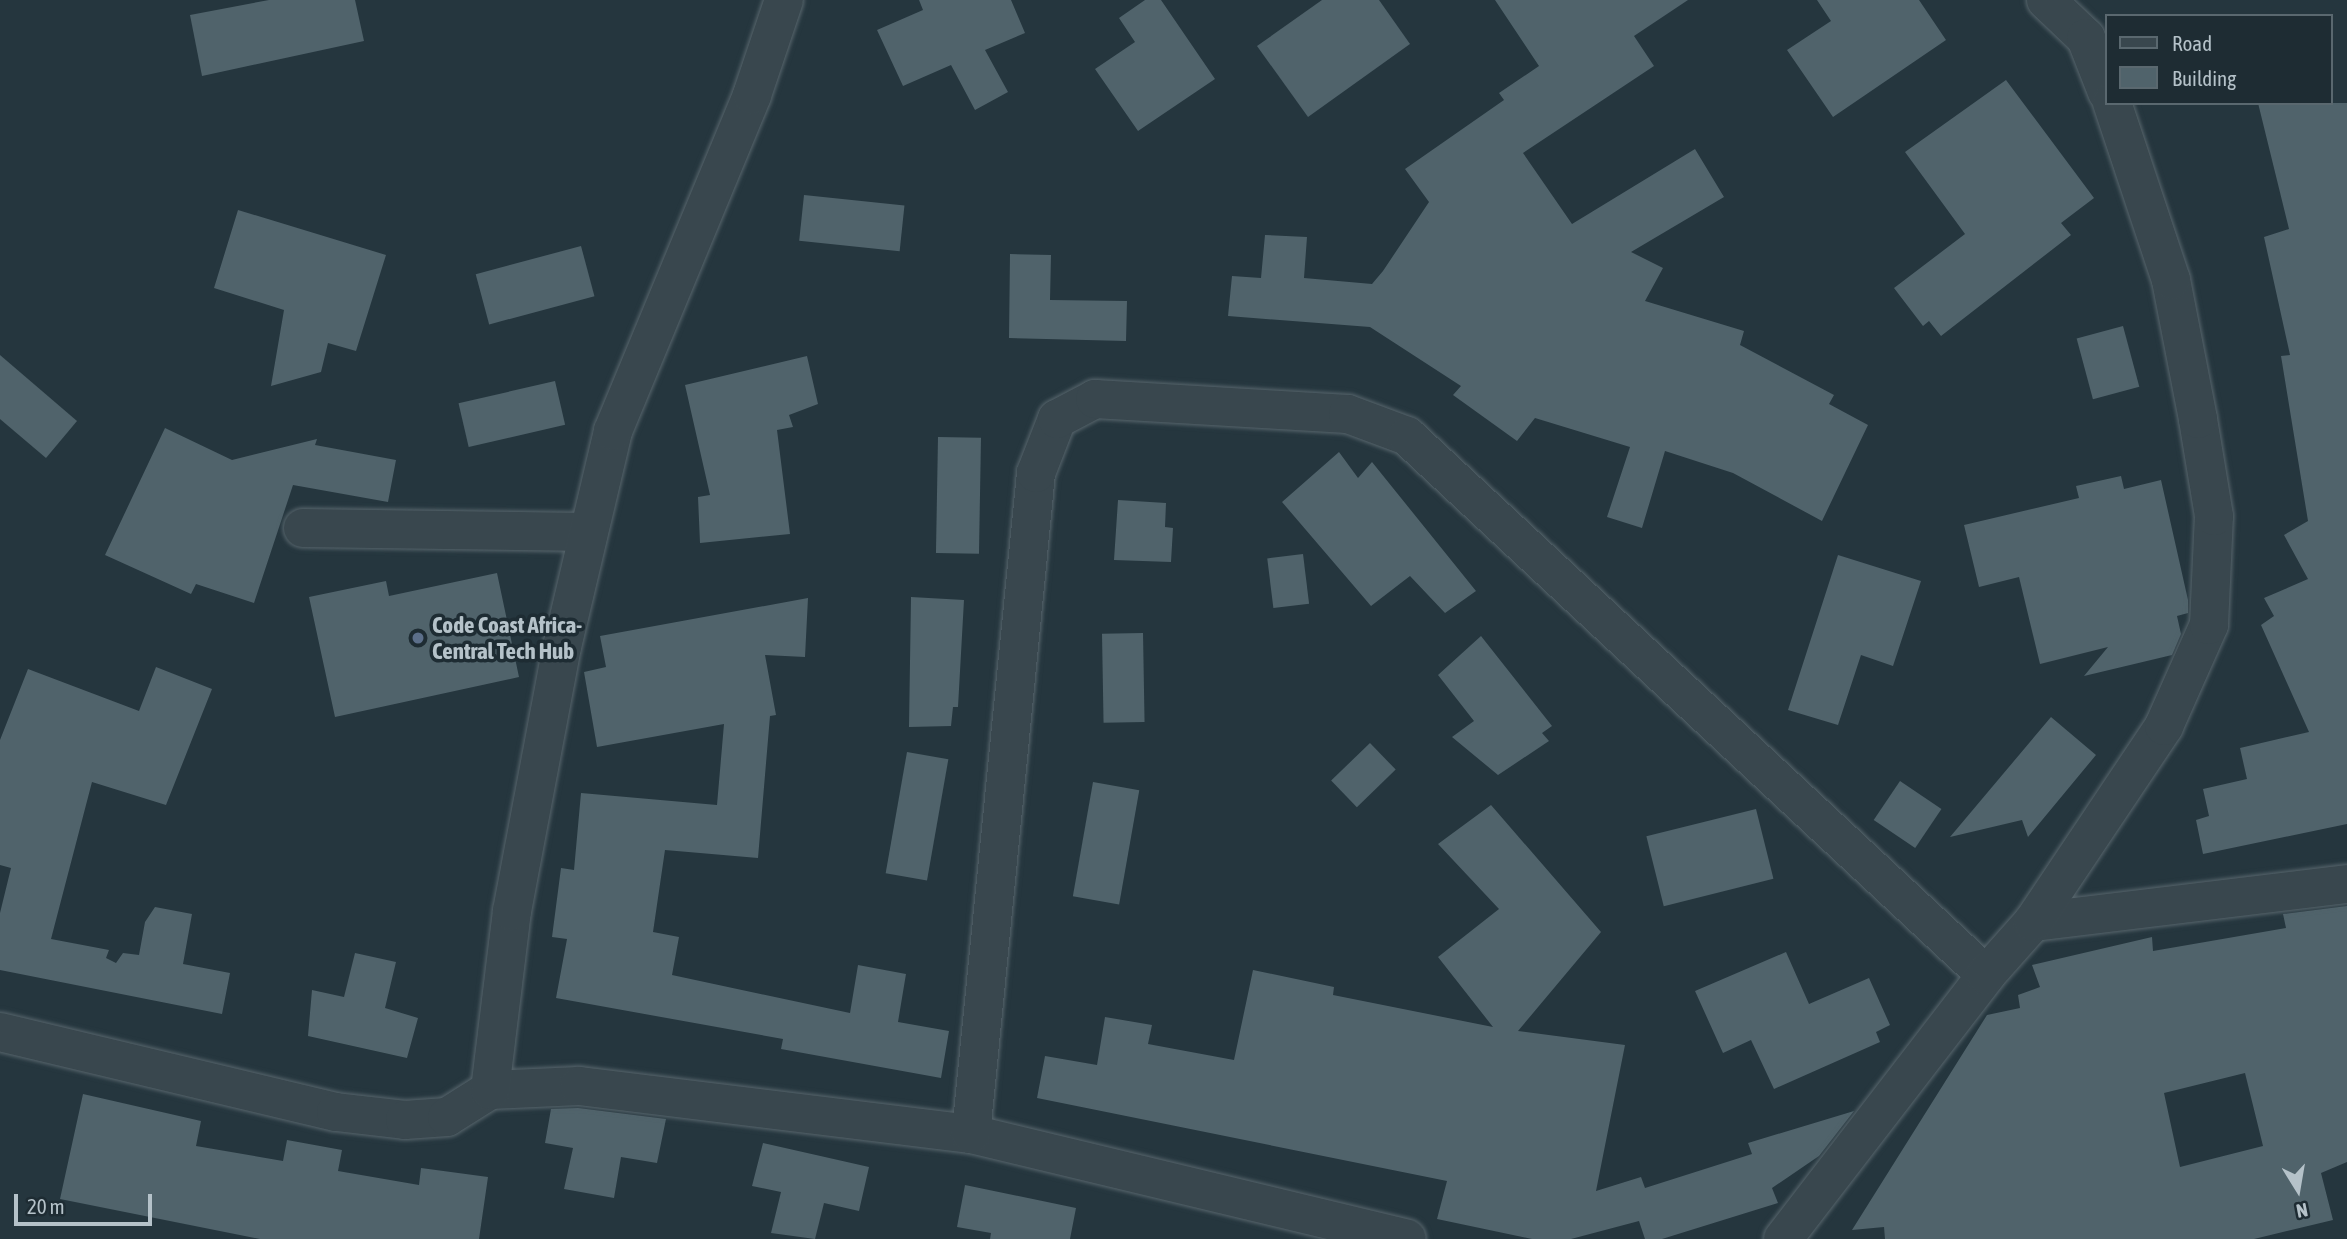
<!DOCTYPE html>
<html>
<head>
<meta charset="utf-8">
<style>
	body { margin:0 }
	#map { position:relative; width:2347px; height:1239px; overflow:hidden; background:#25363e; font-family:"Asap Condensed",sans-serif }
	div>[style] { position:absolute }
	[style*='--x'] { left:calc(var(--x)*1px); top:calc(var(--y)*1px); width:calc(var(--w)*1px); rotate:calc(var(--a)*1deg) }
	.building>* { inset:0; background:#50636b; transform-origin:0 0 }
	.roads { filter:drop-shadow(0 0 2px #57656c) drop-shadow(0 0 2px #57656c) }
	.street>* { height:38px; margin:-19px; padding:0 19px; transform-origin:19px; border-radius:19px; background:#39474e }
	.dots>* { width:19px; height:19px; translate:-50% -50%; box-sizing:border-box; border:4px solid #1e2c33; border-radius:50% }
	span { translate:-50% -50%; white-space:nowrap; text-align:center; line-height:1.15; -webkit-text-stroke:7px #1e2c33; paint-order:stroke }
	.poi-label { font-size:23px; color:#b5c2c9; font-weight:700 }
	.left { translate:0 -50%; text-align:left }
	.legend { position:absolute; left:2105px; top:14px; width:228px; height:91px; box-sizing:border-box; background:#1e2c33; border:2px solid #5a686f; margin:0; padding:9px 12px; list-style:none; font-size:21px; color:#b5c2c9 }
	.legend li { display:flex; align-items:center; gap:14px; height:35px }
	.legend b { width:35px; border:2px solid #5a686f }
	.north { position:absolute; left:2263px; top:1155px; width:70px; height:70px; -webkit-text-stroke:5px #1e2c33; paint-order:stroke; rotate:169deg; font-size:19px; font-weight:700; line-height:28px; text-align:center; color:#b5c2c9 }
	.north::after { content:''; display:block; margin:auto; width:24px; height:32px; background:#b5c2c9; clip-path:polygon(50% 0,100% 100%,50% 72%,0 100%) }
	.scale { position:absolute; left:14px; top:1194px; width:138px; height:32px; box-sizing:border-box; border:4px solid #b5c2c9; border-top:0; padding-left:9px; font-size:21px; line-height:24px; white-space:nowrap; color:#b5c2c9; -webkit-text-stroke:5px #1e2c33; paint-order:stroke }
</style>
</head>
<body>
<div id="map">
	<div class="building">
		<div style="clip-path:polygon(269px 0,355px 0,364px 41px,202px 76px,190px 15px)"></div>
		<div style="clip-path:polygon(919px 0,1011px 0,1025px 33px,985px 50px,1008px 92px,975px 110px,951px 65px,903px 86px,877px 30px,923px 10px)"></div>
		<div style="clip-path:polygon(1145px 0,1161px 0,1215px 79px,1138px 131px,1095px 69px,1135px 42px,1119px 18px)"></div>
		<div style="clip-path:polygon(1322px 0,1379px 0,1410px 44px,1308px 117px,1257px 46px)"></div>
		<div style="clip-path:polygon(1495px 0,1688px 0,1634px 36px,1654px 66px,1523px 153px,1572px 224px,1695px 149px,1724px 197px,1631px 252px,1663px 268px,1645px 301px,1744px 331px,1740px 345px,1834px 395px,1829px 404px,1868px 425px,1822px 521px,1733px 473px,1665px 451px,1642px 528px,1607px 517px,1630px 447px,1535px 418px,1517px 441px,1453px 395px,1461px 386px,1370px 327px,1228px 316px,1232px 276px,1261px 278px,1265px 235px,1307px 237px,1304px 278px,1372px 284px,1383px 271px,1429px 202px,1405px 169px,1504px 100px,1499px 93px,1539px 66px)"></div>
		<div style="clip-path:polygon(1817px 0,1919px 0,1946px 40px,1833px 117px,1787px 50px,1831px 21px)"></div>
		<div style="clip-path:polygon(2006px 80px,2094px 198px,2061px 223px,2071px 235px,1941px 336px,1929px 321px,1923px 326px,1894px 288px,1965px 234px,1905px 152px)"></div>
		<div style="clip-path:polygon(2258px 103px,2347px 103px,2347px 824px,2203px 854px,2196px 820px,2209px 816px,2203px 789px,2247px 779px,2240px 748px,2309px 732px,2261px 625px,2274px 616px,2264px 598px,2308px 579px,2284px 535px,2308px 521px,2281px 356px,2290px 355px,2264px 237px,2289px 229px)"></div>
		<div style="left:804px;top:195px;width:101px;height:46px;rotate:6deg"></div>
		<div style="clip-path:polygon(238px 210px,386px 255px,356px 351px,328px 343px,321px 372px,271px 386px,284px 310px,214px 288px)"></div>
		<div style="left:581px;top:246px;width:52px;height:109px;rotate:75deg"></div>
		<div style="clip-path:polygon(1010px 254px,1051px 255px,1050px 300px,1127px 301px,1126px 341px,1009px 338px)"></div>
		<div style="left:2123px;top:326px;width:63px;height:48px;rotate:75deg"></div>
		<div style="clip-path:polygon(0 355px,77px 421px,46px 458px,0 419px)"></div>
		<div style="clip-path:polygon(807px 356px,818px 404px,789px 415px,793px 427px,777px 430px,790px 534px,700px 543px,698px 497px,710px 495px,685px 385px)"></div>
		<div style="left:555px;top:381px;width:45px;height:99px;rotate:77deg"></div>
		<div style="clip-path:polygon(165px 428px,232px 460px,317px 439px,315px 445px,396px 460px,388px 502px,293px 485px,254px 603px,196px 584px,191px 594px,105px 555px)"></div>
		<div style="left:938px;top:437px;width:43px;height:116px;rotate:1deg"></div>
		<div style="clip-path:polygon(1339px 452px,1358px 478px,1372px 462px,1476px 591px,1445px 613px,1410px 576px,1371px 606px,1282px 502px)"></div>
		<div style="clip-path:polygon(2121px 476px,2124px 489px,2161px 480px,2188px 600px,2188px 613px,2177px 616px,2181px 634px,2172px 655px,2084px 676px,2108px 647px,2040px 664px,2019px 577px,1979px 587px,1964px 525px,2079px 498px,2076px 486px)"></div>
		<div style="clip-path:polygon(1118px 500px,1166px 503px,1165px 527px,1173px 528px,1171px 562px,1114px 560px)"></div>
		<div style="left:1303px;top:554px;width:50px;height:36px;rotate:83deg"></div>
		<div style="clip-path:polygon(1838px 555px,1921px 581px,1893px 666px,1861px 655px,1838px 725px,1788px 710px)"></div>
		<div style="clip-path:polygon(497px 573px,519px 677px,335px 717px,309px 597px,386px 581px,389px 596px)"></div>
		<div style="clip-path:polygon(911px 597px,964px 600px,958px 707px,953px 707px,951px 726px,909px 727px)"></div>
		<div style="clip-path:polygon(808px 598px,805px 657px,765px 655px,776px 715px,770px 716px,758px 858px,665px 850px,653px 932px,679px 937px,672px 975px,850px 1013px,858px 965px,906px 974px,898px 1022px,949px 1031px,941px 1078px,781px 1049px,783px 1039px,556px 998px,567px 939px,552px 937px,561px 868px,574px 870px,581px 793px,717px 805px,724px 724px,597px 747px,584px 672px,606px 667px,600px 636px)"></div>
		<div style="left:1143px;top:633px;width:89px;height:41px;rotate:89deg"></div>
		<div style="clip-path:polygon(1481px 636px,1552px 726px,1542px 733px,1549px 741px,1498px 775px,1452px 737px,1474px 721px,1438px 675px)"></div>
		<div style="clip-path:polygon(156px 667px,212px 689px,166px 805px,92px 782px,51px 939px,109px 950px,106px 958px,116px 963px,123px 953px,139px 955px,145px 922px,155px 907px,192px 914px,183px 964px,230px 973px,222px 1014px,0 970px,0 913px,11px 868px,0 865px,0 740px,28px 669px,139px 711px)"></div>
		<div style="clip-path:polygon(2051px 717px,2096px 755px,2028px 837px,2022px 820px,1950px 837px)"></div>
		<div style="left:1370px;top:743px;width:37px;height:54px;rotate:46deg"></div>
		<div style="left:907px;top:752px;width:42px;height:123px;rotate:10deg"></div>
		<div style="left:1900px;top:781px;width:50px;height:47px;rotate:34deg"></div>
		<div style="left:1093px;top:782px;width:47px;height:116px;rotate:10deg"></div>
		<div style="clip-path:polygon(1491px 805px,1601px 932px,1518px 1031px,1625px 1045px,1596px 1191px,1641px 1177px,1645px 1188px,1752px 1154px,1748px 1143px,1854px 1111px,1819px 1156px,1772px 1188px,1778px 1203px,1662px 1239px,1645px 1239px,1639px 1221px,1571px 1239px,1532px 1239px,1437px 1219px,1447px 1181px,1037px 1098px,1045px 1056px,1097px 1065px,1105px 1017px,1152px 1025px,1148px 1044px,1234px 1060px,1253px 970px,1334px 987px,1333px 995px,1493px 1027px,1438px 957px,1499px 909px,1438px 844px)"></div>
		<div style="left:1756px;top:809px;width:72px;height:113px;rotate:76deg"></div>
		<div style="clip-path:polygon(evenodd,2347px 906px,2347px 1162px,2321px 1173px,2333px 1220px,2254px 1239px,1885px 1239px,1884px 1227px,1852px 1230px,1987px 1015px,2020px 1008px,2018px 995px,2040px 987px,2032px 965px,2152px 937px,2153px 951px,2286px 928px,2283px 914px,2347px 906px,2245px 1073px,2263px 1146px,2180px 1167px,2164px 1093px,2245px 1073px)"></div>
		<div style="clip-path:polygon(1786px 952px,1809px 1004px,1869px 978px,1890px 1025px,1876px 1032px,1880px 1042px,1774px 1089px,1751px 1040px,1723px 1053px,1695px 991px)"></div>
		<div style="clip-path:polygon(355px 953px,396px 962px,385px 1008px,418px 1018px,407px 1058px,308px 1036px,312px 990px,344px 997px)"></div>
		<div style="clip-path:polygon(83px 1094px,201px 1121px,196px 1146px,283px 1161px,287px 1140px,342px 1150px,338px 1171px,419px 1185px,421px 1168px,488px 1177px,479px 1239px,260px 1239px,60px 1199px)"></div>
		<div style="clip-path:polygon(578px 1108px,666px 1119px,657px 1163px,621px 1157px,614px 1198px,564px 1189px,573px 1148px,545px 1143px,551px 1109px)"></div>
		<div style="clip-path:polygon(763px 1143px,869px 1167px,859px 1211px,824px 1203px,815px 1239px,771px 1233px,781px 1192px,752px 1186px)"></div>
		<div style="clip-path:polygon(965px 1185px,1076px 1208px,1070px 1239px,990px 1239px,991px 1233px,957px 1227px)"></div>
	</div>
	<div class="roads">
		<div class="street">
			<div style="--x:2046;--y:0;--w:55;--a:43.5"></div>
			<div style="--x:2086;--y:38;--w:58;--a:68.7"></div>
			<div style="--x:303;--y:528;--w:285;--a:0.8"></div>
			<div style="--x:2033;--y:922;--w:316;--a:-6.9"></div>
			<div style="--x:0;--y:1032;--w:345;--a:13.4"></div>
			<div style="--x:336;--y:1112;--w:69;--a:6.6"></div>
			<div style="--x:405;--y:1120;--w:42;--a:-4.1"></div>
			<div style="--x:447;--y:1117;--w:51;--a:-32.1"></div>
			<div style="--x:490;--y:1090;--w:89;--a:-2.6"></div>
			<div style="--x:579;--y:1086;--w:395;--a:7"></div>
			<div style="--x:971;--y:1134;--w:448;--a:13.5"></div>
			<div style="--x:490;--y:1090;--w:180;--a:-83"></div>
			<div style="--x:512;--y:911;--w:269;--a:-79.3"></div>
			<div style="--x:562;--y:647;--w:222;--a:-76.7"></div>
			<div style="--x:613;--y:431;--w:364;--a:-67.5"></div>
			<div style="--x:752;--y:95;--w:100;--a:-71.4"></div>
			<div style="--x:971;--y:1134;--w:664;--a:-84.38"></div>
			<div style="--x:1036;--y:473;--w:58;--a:-68.7"></div>
			<div style="--x:1057;--y:419;--w:43;--a:-27.8"></div>
			<div style="--x:1095;--y:399;--w:253;--a:3.4"></div>
			<div style="--x:1348;--y:414;--w:63;--a:20.4"></div>
			<div style="--x:1407;--y:436;--w:791;--a:42.95"></div>
			<div style="--x:1783;--y:1239;--w:333;--a:-52.4"></div>
			<div style="--x:1986;--y:975;--w:71;--a:-48.4"></div>
			<div style="--x:2033;--y:922;--w:236;--a:-56.2"></div>
			<div style="--x:2164;--y:726;--w:111;--a:-66"></div>
			<div style="--x:2209;--y:625;--w:109;--a:-87.4"></div>
			<div style="--x:2214;--y:516;--w:98;--a:-99.4"></div>
			<div style="--x:2198;--y:419;--w:142;--a:-101"></div>
			<div style="--x:2171;--y:280;--w:187;--a:-108.4"></div>
		</div>
	</div>
	<div class="dots">
		<div style="left:418px;top:638px;background:#5c6f8a"></div>
	</div>
	<div class="poi-label">
		<span class="left" style="left:432px;top:638px">Code Coast Africa-<br>Central Tech Hub</span>
	</div>
	<ul class="legend">
	<li><b style="height:9px;background:#39474e"></b>Road</li>
	<li><b style="height:19px;background:#50636b"></b>Building</li>
	</ul>
	<div class="north">N</div>
	<div class="scale">20 m</div>
</div>
</body>
</html>
